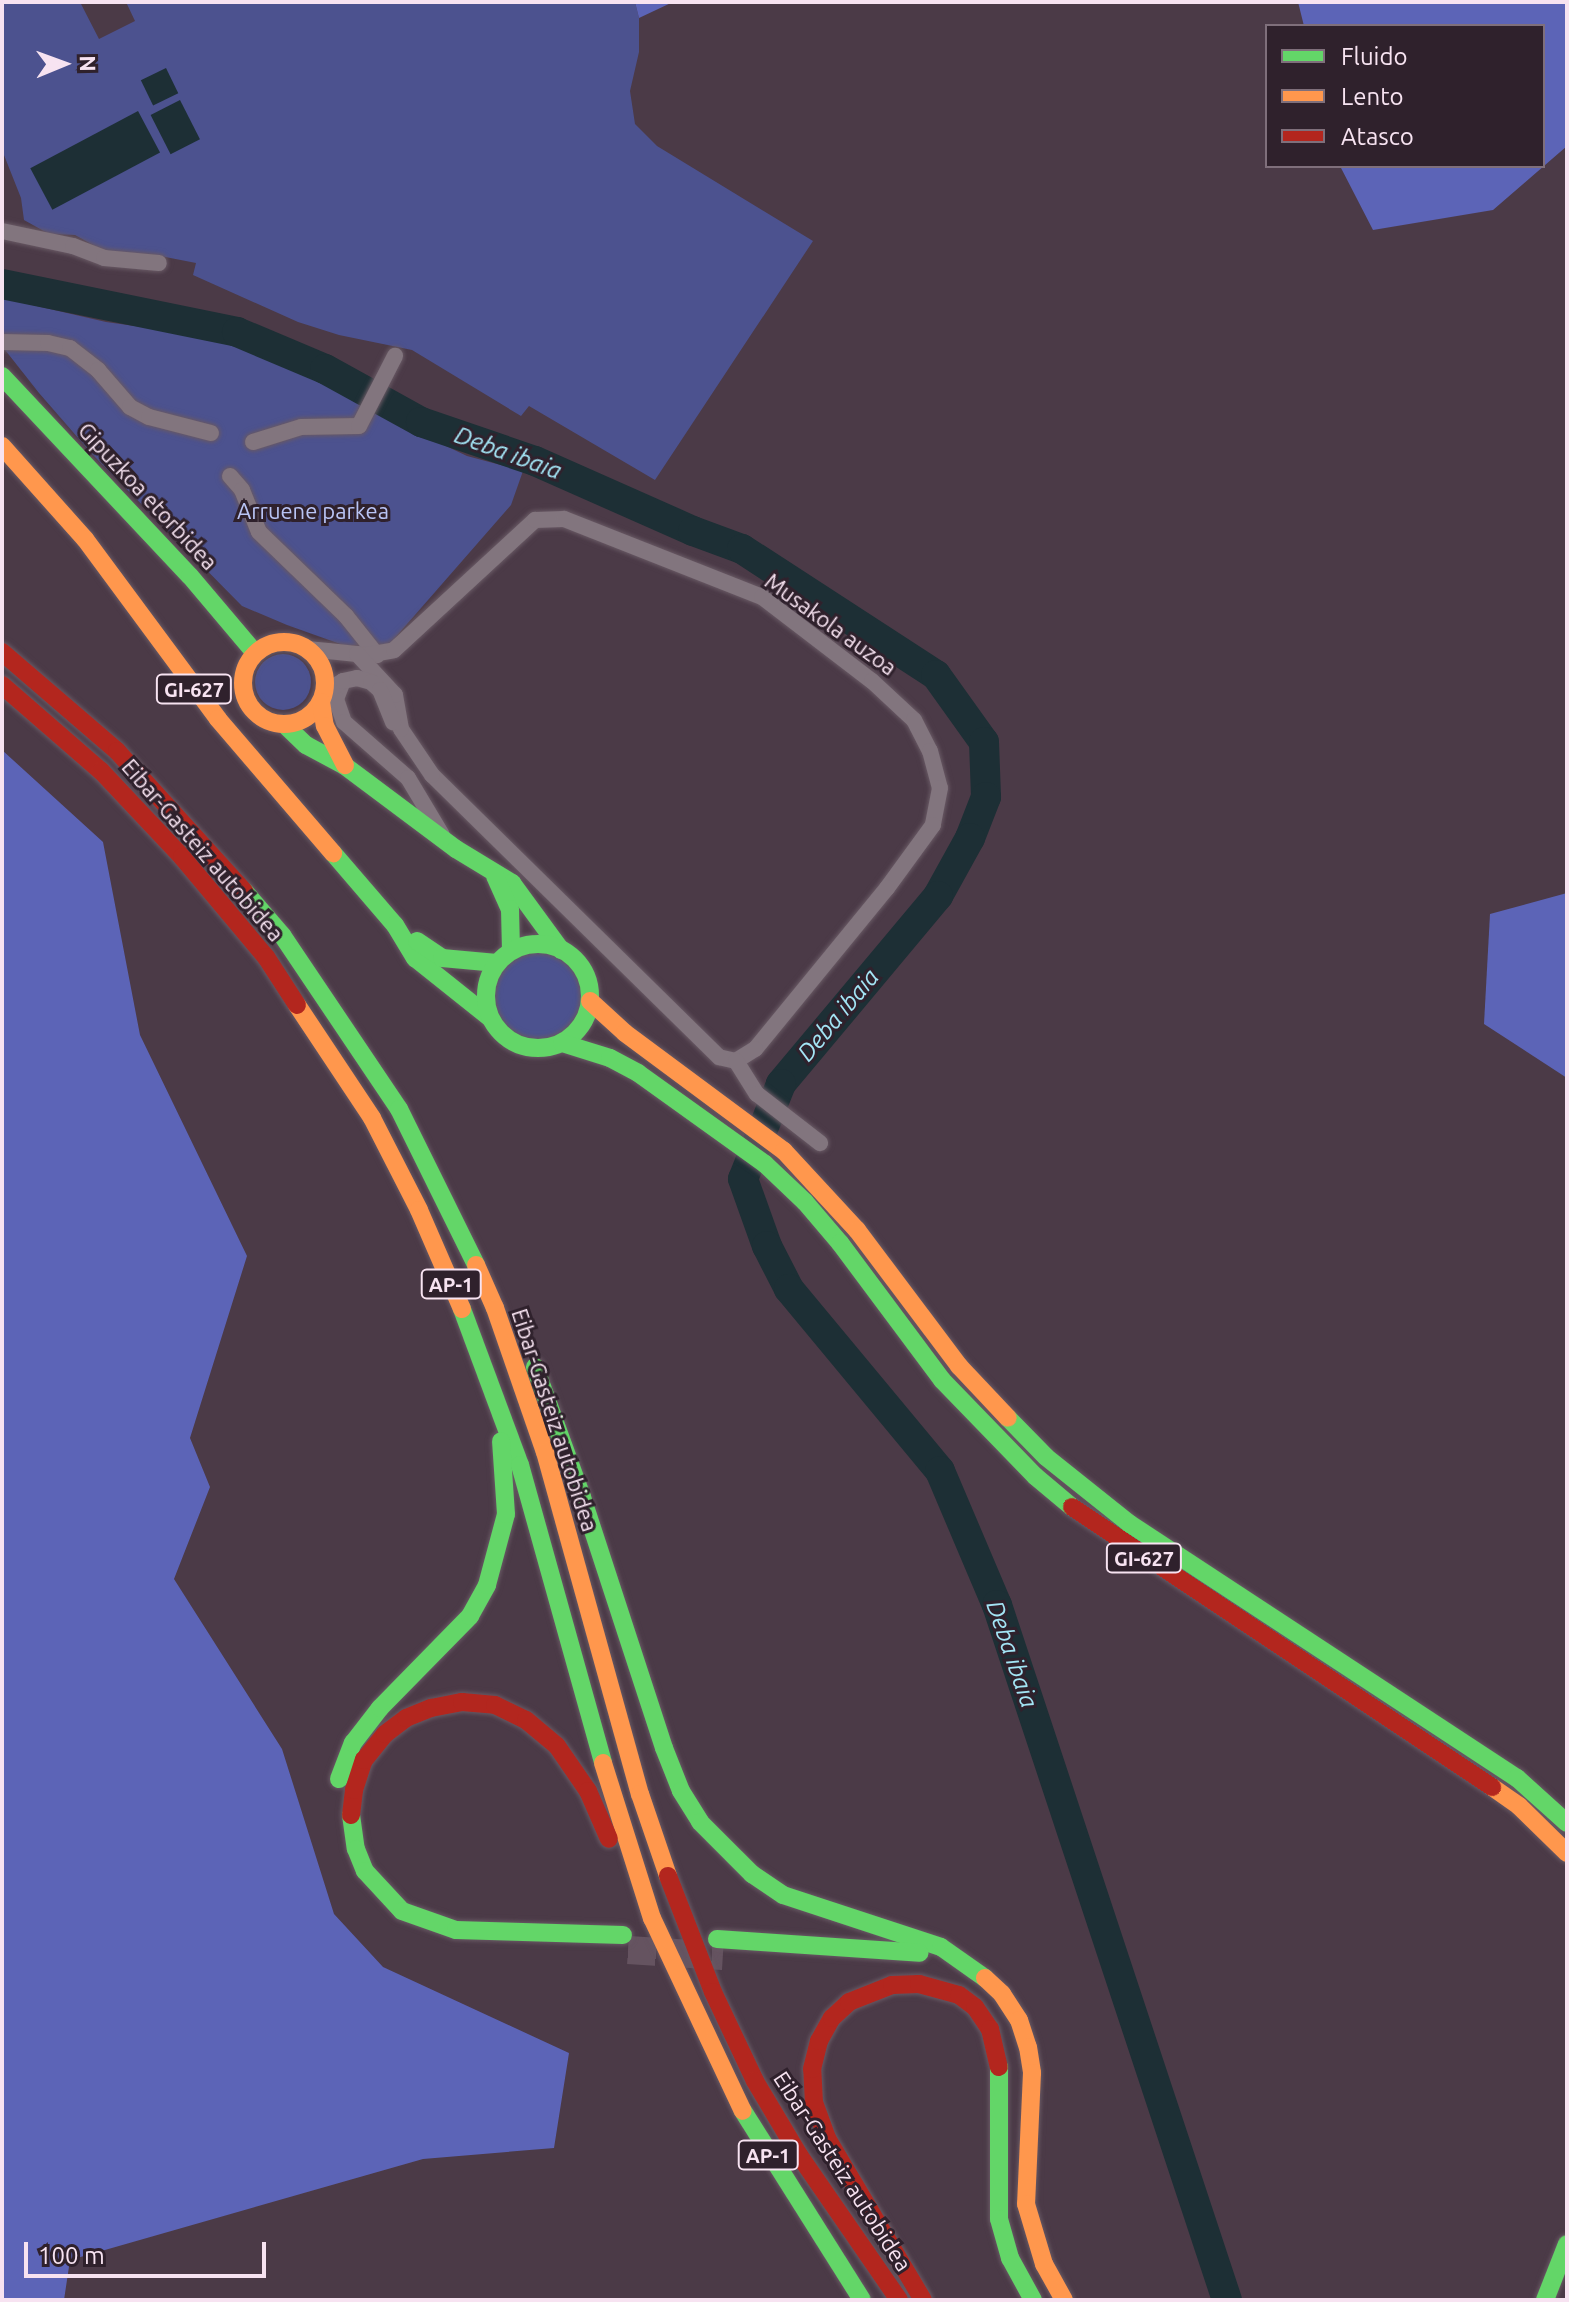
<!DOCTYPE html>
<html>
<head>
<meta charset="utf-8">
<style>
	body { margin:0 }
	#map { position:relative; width:1569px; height:2302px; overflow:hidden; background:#4b3a47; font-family:Ubuntu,sans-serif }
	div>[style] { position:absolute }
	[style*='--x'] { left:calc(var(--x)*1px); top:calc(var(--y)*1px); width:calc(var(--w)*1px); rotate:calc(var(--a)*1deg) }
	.green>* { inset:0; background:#4c528f }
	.round { border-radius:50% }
	.forest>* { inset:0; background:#5c64b7 }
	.water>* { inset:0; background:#1d2f35; transform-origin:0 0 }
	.river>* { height:30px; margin:-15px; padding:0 15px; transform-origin:15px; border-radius:15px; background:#1d2f35 }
	.highway-tunnel>* { height:28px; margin-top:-14px; transform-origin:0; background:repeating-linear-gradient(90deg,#655360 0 28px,transparent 0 42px) }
	.roads { filter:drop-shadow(0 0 2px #685964) drop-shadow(0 0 2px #685964) }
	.street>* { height:16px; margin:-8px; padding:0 8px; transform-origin:8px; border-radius:8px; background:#82757e }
	.fast>* { height:18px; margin:-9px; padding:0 9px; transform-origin:9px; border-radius:9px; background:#63d668 }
	.fast>.ring { margin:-9px; padding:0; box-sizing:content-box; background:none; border:18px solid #63d668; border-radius:50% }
	.slow>* { height:18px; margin:-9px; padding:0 9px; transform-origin:9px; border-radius:9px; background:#ff974d }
	.slow>.ring { margin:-9px; padding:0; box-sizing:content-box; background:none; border:18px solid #ff974d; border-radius:50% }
	.jam>* { height:18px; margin:-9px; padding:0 9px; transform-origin:9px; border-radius:9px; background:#b3261e }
	span { translate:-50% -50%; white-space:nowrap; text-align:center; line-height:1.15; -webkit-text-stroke:6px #2f212c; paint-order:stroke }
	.shield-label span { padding:2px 6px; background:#2f212c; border:2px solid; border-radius:6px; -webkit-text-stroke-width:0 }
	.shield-label { font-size:20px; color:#f7e3f1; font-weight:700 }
	.street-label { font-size:22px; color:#f7e3f1 }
	.park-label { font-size:22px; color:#b9c4f5 }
	.water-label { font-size:24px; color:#a3e5f5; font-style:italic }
	.frame { position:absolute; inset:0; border:4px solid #f7e3f1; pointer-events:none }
	.legend { position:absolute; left:1265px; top:24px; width:280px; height:144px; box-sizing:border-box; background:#2f212c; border:2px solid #7f6f7b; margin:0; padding:10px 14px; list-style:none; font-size:24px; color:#f7e3f1 }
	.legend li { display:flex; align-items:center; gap:16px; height:40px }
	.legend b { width:40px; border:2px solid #7f6f7b }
	.north { position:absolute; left:24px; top:24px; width:80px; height:80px; -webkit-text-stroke:6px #2f212c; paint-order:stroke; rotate:89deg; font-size:22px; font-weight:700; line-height:32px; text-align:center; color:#f7e3f1 }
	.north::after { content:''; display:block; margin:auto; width:28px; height:36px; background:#f7e3f1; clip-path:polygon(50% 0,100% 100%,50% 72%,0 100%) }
	.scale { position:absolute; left:24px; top:2242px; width:242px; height:36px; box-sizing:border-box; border:4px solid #f7e3f1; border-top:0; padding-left:10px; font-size:24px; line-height:28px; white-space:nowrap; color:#f7e3f1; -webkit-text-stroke:6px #2f212c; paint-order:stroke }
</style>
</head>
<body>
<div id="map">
	<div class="green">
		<div style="clip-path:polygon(2px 2px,80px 2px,99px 39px,135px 21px,126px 2px,635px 2px,639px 18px,639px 52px,630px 91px,635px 124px,657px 146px,813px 241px,655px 480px,529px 406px,521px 416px,412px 350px,339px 335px,298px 322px,193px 275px,196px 263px,150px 254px,107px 253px,75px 235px,49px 234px,24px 220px,21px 198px,2px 150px)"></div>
		<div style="clip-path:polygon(2px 298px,106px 322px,236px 340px,303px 372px,360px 405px,467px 456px,523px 471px,511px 505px,387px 647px,343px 645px,287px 625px,242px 606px,92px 454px,39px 393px,2px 346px)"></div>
		<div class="round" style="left:255px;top:654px;width:56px;height:56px"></div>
		<div class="round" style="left:492px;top:950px;width:90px;height:90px"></div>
	</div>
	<div class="forest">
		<div style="clip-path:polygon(635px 2px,673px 2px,639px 18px)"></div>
		<div style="clip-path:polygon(1298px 2px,1567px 2px,1567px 146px,1493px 210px,1373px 230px,1340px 166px,1543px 166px,1543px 26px,1304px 26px)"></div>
		<div style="clip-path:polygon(2px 750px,103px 842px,140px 1035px,247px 1256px,190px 1438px,210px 1487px,174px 1579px,282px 1749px,334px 1914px,383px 1967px,569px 2053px,554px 2148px,423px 2159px,70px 2260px,64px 2300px,2px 2300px)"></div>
		<div style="clip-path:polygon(1567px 893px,1567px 1078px,1484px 1024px,1490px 914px)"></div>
	</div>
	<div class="water">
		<div style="left:166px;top:68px;width:28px;height:28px;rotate:64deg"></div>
		<div style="left:180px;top:100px;width:44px;height:33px;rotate:63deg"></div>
		<div style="left:138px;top:111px;width:47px;height:122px;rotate:62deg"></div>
	</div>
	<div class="river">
		<div style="--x:2;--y:284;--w:240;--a:11.5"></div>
		<div style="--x:237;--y:332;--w:95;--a:22.8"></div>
		<div style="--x:325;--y:369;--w:110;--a:28.9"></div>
		<div style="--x:421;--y:422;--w:120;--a:18.9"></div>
		<div style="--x:535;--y:461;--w:173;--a:23.9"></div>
		<div style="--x:693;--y:531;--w:52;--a:20.2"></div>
		<div style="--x:742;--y:549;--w:231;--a:33"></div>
		<div style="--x:936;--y:675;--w:82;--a:54.4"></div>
		<div style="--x:984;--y:742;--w:55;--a:87.9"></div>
		<div style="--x:986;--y:797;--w:44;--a:111.3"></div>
		<div style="--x:970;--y:838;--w:66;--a:118.9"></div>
		<div style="--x:938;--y:896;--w:245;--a:129.9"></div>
		<div style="--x:781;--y:1084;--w:102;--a:111.8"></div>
		<div style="--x:743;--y:1179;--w:71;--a:70.3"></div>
		<div style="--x:767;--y:1246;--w:48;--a:62.9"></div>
		<div style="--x:789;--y:1289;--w:236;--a:50.3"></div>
		<div style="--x:940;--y:1471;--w:146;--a:67"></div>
		<div style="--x:997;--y:1605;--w:732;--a:71.69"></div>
	</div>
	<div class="highway-tunnel">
		<div style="--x:628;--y:1950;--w:95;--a:3.6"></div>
	</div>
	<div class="roads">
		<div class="street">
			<div style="--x:2;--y:231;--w:73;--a:11.9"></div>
			<div style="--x:73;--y:246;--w:33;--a:21"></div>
			<div style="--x:104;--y:258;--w:55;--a:5.2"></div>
			<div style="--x:2;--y:342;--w:46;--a:1.2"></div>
			<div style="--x:48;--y:343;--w:23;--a:13"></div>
			<div style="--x:70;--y:348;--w:36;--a:38"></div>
			<div style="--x:98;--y:370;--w:49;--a:49.1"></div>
			<div style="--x:130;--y:407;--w:21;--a:28"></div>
			<div style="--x:149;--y:417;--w:64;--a:14.5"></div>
			<div style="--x:253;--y:442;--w:50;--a:-17.4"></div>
			<div style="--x:301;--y:427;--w:58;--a:-1"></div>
			<div style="--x:359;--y:426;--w:79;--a:-62.8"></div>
			<div style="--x:230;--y:476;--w:18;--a:49"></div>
			<div style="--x:242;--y:490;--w:45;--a:68"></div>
			<div style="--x:259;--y:532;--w:121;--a:44"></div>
			<div style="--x:346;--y:616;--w:50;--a:51.5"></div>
			<div style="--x:308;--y:649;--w:9;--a:6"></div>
			<div style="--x:317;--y:650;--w:11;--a:5"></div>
			<div style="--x:328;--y:651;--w:29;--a:6"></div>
			<div style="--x:357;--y:654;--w:7;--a:8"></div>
			<div style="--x:364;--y:655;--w:3;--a:0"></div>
			<div style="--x:367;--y:655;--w:27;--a:-10"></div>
			<div style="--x:394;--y:650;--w:192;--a:-42.7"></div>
			<div style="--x:535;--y:520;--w:29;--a:-2"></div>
			<div style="--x:564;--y:519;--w:213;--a:21.5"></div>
			<div style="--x:762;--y:597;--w:138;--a:37.4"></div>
			<div style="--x:872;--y:681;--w:57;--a:42.9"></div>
			<div style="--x:914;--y:720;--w:35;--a:63"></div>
			<div style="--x:930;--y:751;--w:38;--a:75"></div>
			<div style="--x:940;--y:788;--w:38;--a:101"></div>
			<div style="--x:933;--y:825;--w:78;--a:126.1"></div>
			<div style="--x:887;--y:888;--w:208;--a:129.3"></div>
			<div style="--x:755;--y:1049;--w:22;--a:148"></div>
			<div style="--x:736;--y:1061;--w:17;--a:-167"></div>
			<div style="--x:719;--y:1057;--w:402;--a:-135.5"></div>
			<div style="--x:432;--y:775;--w:55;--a:-124"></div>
			<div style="--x:401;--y:729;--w:35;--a:-100"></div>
			<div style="--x:395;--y:695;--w:56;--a:-132.8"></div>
			<div style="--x:343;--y:681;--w:19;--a:111"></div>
			<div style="--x:336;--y:699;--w:24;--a:71"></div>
			<div style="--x:344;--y:722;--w:85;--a:41.2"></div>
			<div style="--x:408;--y:778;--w:66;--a:59.2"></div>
			<div style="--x:326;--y:691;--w:20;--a:-30"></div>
			<div style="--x:343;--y:681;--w:14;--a:-12"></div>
			<div style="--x:357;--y:678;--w:15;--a:16"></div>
			<div style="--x:371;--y:682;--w:12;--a:42"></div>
			<div style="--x:380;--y:690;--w:35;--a:68"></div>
			<div style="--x:736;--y:1061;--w:39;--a:58"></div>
			<div style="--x:757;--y:1094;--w:80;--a:37.9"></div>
		</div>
		<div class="fast">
			<div style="--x:2;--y:376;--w:274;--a:46.8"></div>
			<div style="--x:190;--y:576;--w:101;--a:49.8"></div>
			<div style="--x:284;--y:724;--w:30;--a:44"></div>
			<div style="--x:306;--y:745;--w:44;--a:28.3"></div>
			<div style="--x:345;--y:766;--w:139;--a:36.8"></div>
			<div style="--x:456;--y:849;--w:66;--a:31.3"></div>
			<div style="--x:512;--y:883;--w:83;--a:53.8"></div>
			<div style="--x:333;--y:853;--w:95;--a:49.3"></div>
			<div style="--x:395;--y:925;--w:39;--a:59"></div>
			<div style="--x:415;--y:958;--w:95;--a:38.6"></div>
			<div style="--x:495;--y:876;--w:36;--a:66"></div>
			<div style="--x:510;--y:909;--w:42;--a:88.6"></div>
			<div style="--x:245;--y:892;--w:57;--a:49.3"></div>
			<div style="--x:282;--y:935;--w:210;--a:56.1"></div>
			<div style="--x:399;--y:1109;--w:174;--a:63.7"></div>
			<div style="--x:417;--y:941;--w:30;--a:34"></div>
			<div style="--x:442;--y:958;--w:55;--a:5.2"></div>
			<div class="ring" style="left:486px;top:944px;width:86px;height:86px"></div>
			<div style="--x:562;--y:1043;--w:50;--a:17.4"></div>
			<div style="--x:610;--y:1058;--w:32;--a:28"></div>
			<div style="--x:638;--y:1073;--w:156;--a:35.6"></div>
			<div style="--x:765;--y:1164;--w:55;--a:43.5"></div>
			<div style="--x:805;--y:1202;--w:54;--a:49.5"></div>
			<div style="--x:840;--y:1243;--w:171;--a:53.3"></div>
			<div style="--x:942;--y:1380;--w:134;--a:45.9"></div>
			<div style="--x:1035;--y:1476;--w:48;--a:40"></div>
			<div style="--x:462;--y:1309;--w:166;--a:69.6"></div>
			<div style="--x:520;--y:1465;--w:309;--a:74.4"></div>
			<div style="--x:535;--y:1367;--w:138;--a:70.1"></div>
			<div style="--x:582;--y:1497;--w:264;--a:71.9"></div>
			<div style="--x:664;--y:1748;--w:46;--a:68.4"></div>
			<div style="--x:681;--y:1791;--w:36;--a:58"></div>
			<div style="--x:700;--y:1822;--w:74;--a:45"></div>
			<div style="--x:752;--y:1874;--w:37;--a:34"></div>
			<div style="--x:783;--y:1895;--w:166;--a:18.2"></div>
			<div style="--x:941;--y:1947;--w:54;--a:35.2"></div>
			<div style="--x:1008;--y:1418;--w:54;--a:45.7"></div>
			<div style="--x:1046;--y:1457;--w:107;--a:38.6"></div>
			<div style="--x:1130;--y:1524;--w:463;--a:33.3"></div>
			<div style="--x:1517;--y:1778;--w:67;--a:42"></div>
			<div style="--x:339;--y:1779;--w:39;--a:-69"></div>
			<div style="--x:353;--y:1743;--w:44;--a:-52.4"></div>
			<div style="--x:380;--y:1708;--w:129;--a:-45.6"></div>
			<div style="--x:470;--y:1616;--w:35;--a:-61"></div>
			<div style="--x:487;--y:1585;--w:73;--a:-75"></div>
			<div style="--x:506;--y:1514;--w:73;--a:-93.9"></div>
			<div style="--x:351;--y:1815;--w:34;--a:82"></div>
			<div style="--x:356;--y:1849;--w:24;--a:68"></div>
			<div style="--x:365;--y:1871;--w:54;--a:47.2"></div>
			<div style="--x:402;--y:1911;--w:57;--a:19.4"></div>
			<div style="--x:456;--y:1930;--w:167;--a:1.7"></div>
			<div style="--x:717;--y:1939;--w:203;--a:3.9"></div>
			<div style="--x:999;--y:2067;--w:152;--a:90"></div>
			<div style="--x:999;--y:2219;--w:41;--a:74.2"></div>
			<div style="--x:1010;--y:2258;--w:48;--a:61.3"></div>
			<div style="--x:743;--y:2111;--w:223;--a:57.8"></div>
			<div style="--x:1545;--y:2300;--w:60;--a:-68.6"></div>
		</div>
		<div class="slow">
			<div style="--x:2;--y:446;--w:125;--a:48.3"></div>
			<div style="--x:85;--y:539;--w:224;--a:53.5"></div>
			<div style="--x:218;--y:719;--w:177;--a:49.4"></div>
			<div class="ring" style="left:243px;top:642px;width:64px;height:64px"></div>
			<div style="--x:321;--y:702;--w:24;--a:81"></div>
			<div style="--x:325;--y:726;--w:44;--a:62.9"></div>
			<div style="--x:590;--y:1001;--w:47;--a:42.4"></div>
			<div style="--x:625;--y:1033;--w:198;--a:36.6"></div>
			<div style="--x:784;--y:1151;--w:108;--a:47.3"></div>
			<div style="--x:857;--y:1230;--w:170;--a:53.1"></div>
			<div style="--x:959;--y:1366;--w:71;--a:46.7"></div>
			<div style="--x:297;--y:1005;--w:136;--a:56.4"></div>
			<div style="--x:372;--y:1118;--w:103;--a:62.9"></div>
			<div style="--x:419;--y:1210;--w:108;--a:66.5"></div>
			<div style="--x:476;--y:1265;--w:47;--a:66.2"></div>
			<div style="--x:495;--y:1308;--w:152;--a:70.9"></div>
			<div style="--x:545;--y:1452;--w:355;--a:74.5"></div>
			<div style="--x:640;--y:1794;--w:87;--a:71.1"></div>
			<div style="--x:603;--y:1763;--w:163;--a:72.5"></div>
			<div style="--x:652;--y:1918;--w:213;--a:64.8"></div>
			<div style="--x:1492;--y:1787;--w:33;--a:35"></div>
			<div style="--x:1519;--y:1806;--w:67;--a:44.4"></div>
			<div style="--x:985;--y:1978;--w:23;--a:43"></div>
			<div style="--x:1002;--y:1994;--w:31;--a:57"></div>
			<div style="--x:1019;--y:2020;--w:28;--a:72"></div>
			<div style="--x:1028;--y:2047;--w:26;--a:81"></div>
			<div style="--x:1032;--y:2073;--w:131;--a:92.6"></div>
			<div style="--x:1026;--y:2204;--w:63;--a:73.3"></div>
			<div style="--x:1044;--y:2264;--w:41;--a:60.9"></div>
		</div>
		<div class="jam">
			<div style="--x:2;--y:652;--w:152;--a:40.7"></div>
			<div style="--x:117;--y:751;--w:190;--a:47.8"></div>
			<div style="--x:2;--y:685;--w:131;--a:41"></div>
			<div style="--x:101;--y:771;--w:118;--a:46.7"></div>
			<div style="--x:182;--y:857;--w:131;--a:50"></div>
			<div style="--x:266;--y:957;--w:57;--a:57.1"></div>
			<div style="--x:1072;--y:1507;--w:505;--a:33.69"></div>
			<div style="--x:351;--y:1815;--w:25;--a:-83"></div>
			<div style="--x:354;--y:1790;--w:32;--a:-72"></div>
			<div style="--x:364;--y:1760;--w:33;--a:-51"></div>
			<div style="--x:385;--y:1734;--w:26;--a:-37"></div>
			<div style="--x:406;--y:1718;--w:27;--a:-22"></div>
			<div style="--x:431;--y:1708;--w:32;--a:-11"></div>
			<div style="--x:462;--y:1702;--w:33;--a:5"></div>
			<div style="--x:495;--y:1705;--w:34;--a:26"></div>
			<div style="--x:526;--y:1720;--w:40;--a:40"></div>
			<div style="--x:557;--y:1746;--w:55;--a:55.4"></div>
			<div style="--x:588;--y:1791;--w:52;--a:66.4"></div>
			<div style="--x:668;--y:1876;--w:124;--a:68.8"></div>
			<div style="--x:713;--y:1992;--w:98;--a:64.7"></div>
			<div style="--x:755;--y:2081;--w:86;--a:59.3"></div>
			<div style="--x:799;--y:2155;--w:176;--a:55.4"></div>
			<div style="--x:923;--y:2300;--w:188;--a:-120.7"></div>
			<div style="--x:827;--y:2138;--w:37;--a:-110"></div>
			<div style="--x:814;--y:2103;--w:34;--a:-93"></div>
			<div style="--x:812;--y:2069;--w:29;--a:-76"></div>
			<div style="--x:819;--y:2041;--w:26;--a:-61"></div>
			<div style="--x:832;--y:2018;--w:23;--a:-43"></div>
			<div style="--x:849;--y:2002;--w:46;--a:-21.6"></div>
			<div style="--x:892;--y:1985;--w:27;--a:-2"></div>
			<div style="--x:919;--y:1984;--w:41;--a:15.4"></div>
			<div style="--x:959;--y:1995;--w:20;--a:37"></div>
			<div style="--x:975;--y:2007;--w:27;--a:56"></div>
			<div style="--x:990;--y:2029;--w:39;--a:77"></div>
		</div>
	</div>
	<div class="shield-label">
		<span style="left:194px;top:689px">GI-627</span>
		<span style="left:451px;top:1284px">AP-1</span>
		<span style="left:1144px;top:1558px">GI-627</span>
		<span style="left:768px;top:2155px">AP-1</span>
	</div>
	<div class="street-label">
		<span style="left:148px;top:496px;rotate:47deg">Gipuzkoa etorbidea</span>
		<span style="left:831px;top:624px;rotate:36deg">Musakola auzoa</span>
		<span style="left:203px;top:850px;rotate:49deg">Eibar-Gasteiz autobidea</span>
		<span style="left:555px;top:1420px;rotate:72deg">Eibar-Gasteiz autobidea</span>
		<span style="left:843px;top:2171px;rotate:57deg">Eibar-Gasteiz autobidea</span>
	</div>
	<div class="park-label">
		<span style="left:313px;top:511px">Arruene parkea</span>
	</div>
	<div class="water-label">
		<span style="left:508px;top:453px;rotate:20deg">Deba ibaia</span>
		<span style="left:838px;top:1015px;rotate:-50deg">Deba ibaia</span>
		<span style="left:1012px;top:1654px;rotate:71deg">Deba ibaia</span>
	</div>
	<div class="frame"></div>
	<ul class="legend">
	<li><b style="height:10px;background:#63d668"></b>Fluido</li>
	<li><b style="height:10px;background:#ff974d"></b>Lento</li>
	<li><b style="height:10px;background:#b3261e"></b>Atasco</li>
	</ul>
	<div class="north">N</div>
	<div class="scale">100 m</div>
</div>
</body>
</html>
